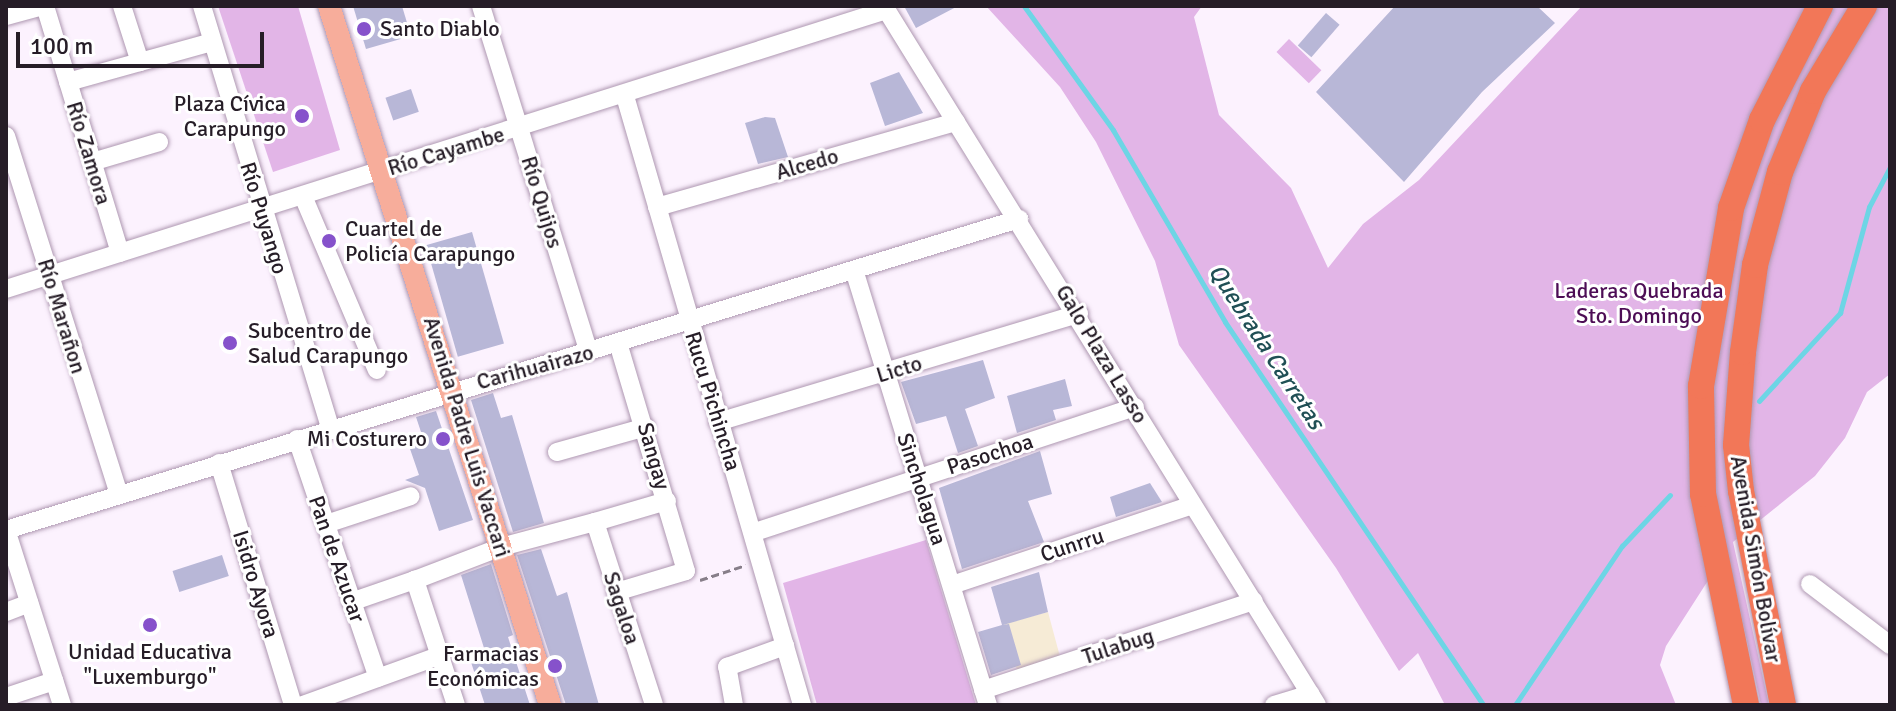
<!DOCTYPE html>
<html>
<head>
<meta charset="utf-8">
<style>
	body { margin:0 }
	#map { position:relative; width:1896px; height:711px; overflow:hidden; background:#fcf2fe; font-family:Signika,sans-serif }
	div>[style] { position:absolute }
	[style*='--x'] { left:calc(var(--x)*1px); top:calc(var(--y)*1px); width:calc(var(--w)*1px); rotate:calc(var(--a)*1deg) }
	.industrial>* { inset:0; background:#f6ebd6; transform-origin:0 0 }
	.green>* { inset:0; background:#e2b5e7; transform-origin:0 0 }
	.stream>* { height:5px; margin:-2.5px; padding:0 2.5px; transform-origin:2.5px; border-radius:2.5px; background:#6dd5e5 }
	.building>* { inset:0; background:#b8b7d7; transform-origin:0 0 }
	.path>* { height:3px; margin-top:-1.5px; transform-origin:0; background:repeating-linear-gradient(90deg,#877e89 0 8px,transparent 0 12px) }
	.roads { filter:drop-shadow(0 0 2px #ae97b1) drop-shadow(0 0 2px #ae97b1) }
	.minor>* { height:18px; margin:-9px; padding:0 9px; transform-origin:9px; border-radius:9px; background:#fff }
	.major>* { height:22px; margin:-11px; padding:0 11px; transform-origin:11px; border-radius:11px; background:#f7ad9b }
	.highway>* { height:26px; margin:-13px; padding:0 13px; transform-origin:13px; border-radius:13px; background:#f27758 }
	.dots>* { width:22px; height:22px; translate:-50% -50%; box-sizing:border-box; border:4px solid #fff; border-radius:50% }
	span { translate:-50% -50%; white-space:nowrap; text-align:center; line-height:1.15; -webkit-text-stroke:6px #fff; paint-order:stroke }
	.poi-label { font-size:22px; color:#261d27 }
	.left { translate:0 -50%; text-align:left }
	.right { translate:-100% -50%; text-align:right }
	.street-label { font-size:22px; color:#261d27 }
	.park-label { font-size:22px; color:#4d0d55 }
	.water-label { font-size:24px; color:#204f55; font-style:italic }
	.frame { position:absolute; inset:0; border:8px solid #261d27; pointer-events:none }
	.scale { position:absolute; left:16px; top:32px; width:248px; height:36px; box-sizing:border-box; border:4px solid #261d27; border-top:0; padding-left:10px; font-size:24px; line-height:28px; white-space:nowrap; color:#261d27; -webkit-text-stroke:6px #fff; paint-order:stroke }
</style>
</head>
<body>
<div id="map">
	<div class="industrial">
		<div style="left:1048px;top:612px;width:48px;height:45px;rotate:75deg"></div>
	</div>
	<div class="green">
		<div style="clip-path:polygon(218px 6px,298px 6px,340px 150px,273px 172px)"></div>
		<div style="clip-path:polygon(986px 6px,1202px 6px,1194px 17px,1219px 115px,1291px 188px,1328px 268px,1363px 224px,1419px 180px,1582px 6px,1890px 6px,1890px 374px,1867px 392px,1845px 438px,1815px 476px,1733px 542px,1769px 705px,1761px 705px,1727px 551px,1666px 646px,1660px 665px,1676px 705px,1445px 705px,1418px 653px,1399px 671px,1336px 568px,1179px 345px,1155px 261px,1096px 142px,1060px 87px)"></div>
		<div style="left:1289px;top:39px;width:45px;height:18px;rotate:44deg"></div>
		<div style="clip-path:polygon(926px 540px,976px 705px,817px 705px,783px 583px)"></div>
	</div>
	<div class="stream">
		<div style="--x:1024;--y:6;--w:153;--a:54.3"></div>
		<div style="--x:1113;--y:130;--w:222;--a:59.7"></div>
		<div style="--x:1225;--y:322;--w:462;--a:56"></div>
		<div style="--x:1759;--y:401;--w:120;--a:-47.4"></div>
		<div style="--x:1840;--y:313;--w:110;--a:-74.7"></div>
		<div style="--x:1869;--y:207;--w:45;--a:-62.3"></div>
		<div style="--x:1515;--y:705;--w:192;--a:-56.1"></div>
		<div style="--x:1622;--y:546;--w:70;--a:-46.7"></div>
	</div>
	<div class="building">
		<div style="clip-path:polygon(353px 6px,402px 6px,411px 36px,366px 49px)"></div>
		<div style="clip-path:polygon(904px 6px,958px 6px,916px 28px)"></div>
		<div style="clip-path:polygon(1395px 6px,1537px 6px,1555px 23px,1482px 92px,1404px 182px,1316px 92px)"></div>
		<div style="left:1326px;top:13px;width:18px;height:43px;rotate:41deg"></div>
		<div style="clip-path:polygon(899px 72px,923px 113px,885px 126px,870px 83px)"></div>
		<div style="left:411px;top:89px;width:24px;height:27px;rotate:71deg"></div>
		<div style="clip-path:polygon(765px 117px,775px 118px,788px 157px,758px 164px,745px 123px)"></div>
		<div style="left:472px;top:232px;width:116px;height:48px;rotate:74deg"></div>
		<div style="clip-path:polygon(983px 360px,995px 398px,965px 409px,978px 446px,958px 453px,946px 416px,916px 424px,901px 382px)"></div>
		<div style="clip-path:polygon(1065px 379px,1072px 406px,1053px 410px,1056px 420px,1017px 433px,1007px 396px)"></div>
		<div style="clip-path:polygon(493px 393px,501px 418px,512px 415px,544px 523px,513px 532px,471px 400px)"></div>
		<div style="clip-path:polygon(436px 411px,473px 520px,439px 531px,425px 488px,405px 480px,419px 475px,409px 446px,424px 441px,416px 417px)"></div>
		<div style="clip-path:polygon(1040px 451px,1052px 494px,1028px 501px,1044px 542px,962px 569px,939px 488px)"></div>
		<div style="clip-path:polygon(1150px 483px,1162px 502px,1116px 517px,1110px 497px)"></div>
		<div style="clip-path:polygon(541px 549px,557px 596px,567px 592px,599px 705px,566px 705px,517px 555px)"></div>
		<div style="left:222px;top:555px;width:22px;height:52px;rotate:72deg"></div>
		<div style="clip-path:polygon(491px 564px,513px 635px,508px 637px,530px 705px,485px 705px,468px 653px,484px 648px,461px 575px)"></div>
		<div style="clip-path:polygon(1039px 572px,1048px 612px,1003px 625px,1009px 624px,1021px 665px,991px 675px,978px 632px,1002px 625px,991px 587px)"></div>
	</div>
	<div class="path">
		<div style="--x:700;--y:580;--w:48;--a:-18.1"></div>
	</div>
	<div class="roads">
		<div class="minor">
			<div style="--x:45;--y:6;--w:258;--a:73.1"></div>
			<div style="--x:122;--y:6;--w:59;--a:72.2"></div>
			<div style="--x:202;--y:6;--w:441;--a:73.1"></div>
			<div style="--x:481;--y:6;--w:362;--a:72.7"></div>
			<div style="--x:884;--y:6;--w:822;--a:58.22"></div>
			<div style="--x:6;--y:16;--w:38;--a:-15"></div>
			<div style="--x:68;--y:82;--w:149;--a:-15.5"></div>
			<div style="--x:625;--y:96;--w:634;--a:73.79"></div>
			<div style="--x:6;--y:136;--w:376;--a:72.5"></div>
			<div style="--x:92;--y:162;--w:70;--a:-16.6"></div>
			<div style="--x:303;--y:196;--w:189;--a:67"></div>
			<div style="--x:657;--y:207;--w:311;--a:-15.9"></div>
			<div style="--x:855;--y:273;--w:452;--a:72.9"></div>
			<div style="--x:6;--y:289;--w:923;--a:-17.59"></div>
			<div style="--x:718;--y:422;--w:377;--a:-16.7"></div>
			<div style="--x:297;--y:439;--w:252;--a:71.3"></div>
			<div style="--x:557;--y:452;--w:92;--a:-15.7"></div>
			<div style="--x:219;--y:463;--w:253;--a:73"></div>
			<div style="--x:595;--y:522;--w:75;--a:-16.3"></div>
			<div style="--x:326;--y:524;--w:89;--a:-18.2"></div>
			<div style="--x:755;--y:532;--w:400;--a:-18.2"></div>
			<div style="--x:1810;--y:584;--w:101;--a:37.3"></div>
			<div style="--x:952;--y:585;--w:253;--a:-18.4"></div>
			<div style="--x:616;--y:592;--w:73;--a:-16.7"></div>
			<div style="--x:686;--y:571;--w:238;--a:-106.6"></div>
			<div style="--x:351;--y:602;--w:68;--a:-19"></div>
			<div style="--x:6;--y:612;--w:25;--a:-21"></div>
			<div style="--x:983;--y:690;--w:285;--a:-18.2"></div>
			<div style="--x:6;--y:697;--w:51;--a:-18.4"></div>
			<div style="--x:62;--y:705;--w:184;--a:-107.7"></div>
			<div style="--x:6;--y:530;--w:1060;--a:-17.07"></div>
			<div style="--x:303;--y:705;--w:147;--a:-19.9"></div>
			<div style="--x:456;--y:705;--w:132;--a:-108.2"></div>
			<div style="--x:415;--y:580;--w:92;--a:-21"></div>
			<div style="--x:501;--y:547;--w:97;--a:-14.9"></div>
			<div style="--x:595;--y:522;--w:192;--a:72.1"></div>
			<div style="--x:734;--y:705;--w:39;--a:-100"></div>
			<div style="--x:727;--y:667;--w:62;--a:-19.9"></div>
			<div style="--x:1274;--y:705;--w:38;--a:-17"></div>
		</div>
		<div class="major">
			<div style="--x:329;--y:6;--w:733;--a:72.45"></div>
		</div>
		<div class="highway">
			<div style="--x:1746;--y:705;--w:215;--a:-101.5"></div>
			<div style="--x:1703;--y:494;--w:108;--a:-91.1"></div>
			<div style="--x:1701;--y:386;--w:181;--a:-80.4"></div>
			<div style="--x:1731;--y:208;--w:93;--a:-70.6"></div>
			<div style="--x:1762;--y:120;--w:128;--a:-63"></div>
			<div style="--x:1783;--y:705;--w:218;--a:-101.1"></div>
			<div style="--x:1741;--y:491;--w:46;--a:-96.2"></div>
			<div style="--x:1736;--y:445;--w:93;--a:-85.7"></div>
			<div style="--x:1743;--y:352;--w:88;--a:-82.1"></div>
			<div style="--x:1755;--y:265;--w:96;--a:-75"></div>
			<div style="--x:1780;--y:172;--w:87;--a:-67.8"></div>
			<div style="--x:1813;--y:91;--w:99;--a:-59"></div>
		</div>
	</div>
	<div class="dots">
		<div style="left:364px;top:29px;background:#8652cb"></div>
		<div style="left:302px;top:116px;background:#8652cb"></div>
		<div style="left:329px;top:241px;background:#8652cb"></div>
		<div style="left:230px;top:343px;background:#8652cb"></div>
		<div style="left:443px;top:439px;background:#8652cb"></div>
		<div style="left:150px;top:625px;background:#8652cb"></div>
		<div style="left:555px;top:666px;background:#8652cb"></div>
	</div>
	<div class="poi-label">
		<span class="left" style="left:380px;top:29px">Santo Diablo</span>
		<span class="right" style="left:286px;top:116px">Plaza Cívica<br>Carapungo</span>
		<span class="left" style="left:345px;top:241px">Cuartel de<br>Policía Carapungo</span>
		<span class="left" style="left:248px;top:343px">Subcentro de<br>Salud Carapungo</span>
		<span class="right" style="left:427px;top:439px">Mi Costurero</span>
		<span style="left:150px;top:664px">Unidad Educativa<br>"Luxemburgo"</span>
		<span class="right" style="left:539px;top:666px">Farmacias<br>Económicas</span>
	</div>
	<div class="street-label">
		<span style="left:446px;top:151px;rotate:-17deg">Río Cayambe</span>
		<span style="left:89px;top:153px;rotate:73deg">Río Zamora</span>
		<span style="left:807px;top:164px;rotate:-16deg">Alcedo</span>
		<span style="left:542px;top:202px;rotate:73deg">Río Quijos</span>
		<span style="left:264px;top:218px;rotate:73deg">Río Puyango</span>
		<span style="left:62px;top:316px;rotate:73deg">Río Marañon</span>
		<span style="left:1102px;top:354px;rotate:59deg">Galo Plaza Lasso</span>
		<span style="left:535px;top:367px;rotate:-15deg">Carihuairazo</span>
		<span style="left:899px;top:369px;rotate:-17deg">Licto</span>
		<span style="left:713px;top:401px;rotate:73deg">Rucu Pichincha</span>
		<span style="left:467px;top:437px;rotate:73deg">Avenida Padre Luis Vaccari</span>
		<span style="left:990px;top:454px;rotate:-18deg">Pasochoa</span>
		<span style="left:654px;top:456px;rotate:74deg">Sangay</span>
		<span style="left:922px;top:489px;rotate:72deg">Sincholagua</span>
		<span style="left:1072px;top:545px;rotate:-18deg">Cunrru</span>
		<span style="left:337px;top:559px;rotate:71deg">Pan de Azucar</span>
		<span style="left:1756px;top:559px;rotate:80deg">Avenida Simón Bolívar</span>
		<span style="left:256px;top:584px;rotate:73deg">Isidro Ayora</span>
		<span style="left:622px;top:608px;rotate:72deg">Sagaloa</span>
		<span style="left:1118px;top:646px;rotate:-18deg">Tulabug</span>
	</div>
	<div class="park-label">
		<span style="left:1639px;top:303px">Laderas Quebrada<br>Sto. Domingo</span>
	</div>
	<div class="water-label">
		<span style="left:1266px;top:347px;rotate:57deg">Quebrada Carretas</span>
	</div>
	<div class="frame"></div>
	<div class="scale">100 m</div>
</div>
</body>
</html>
